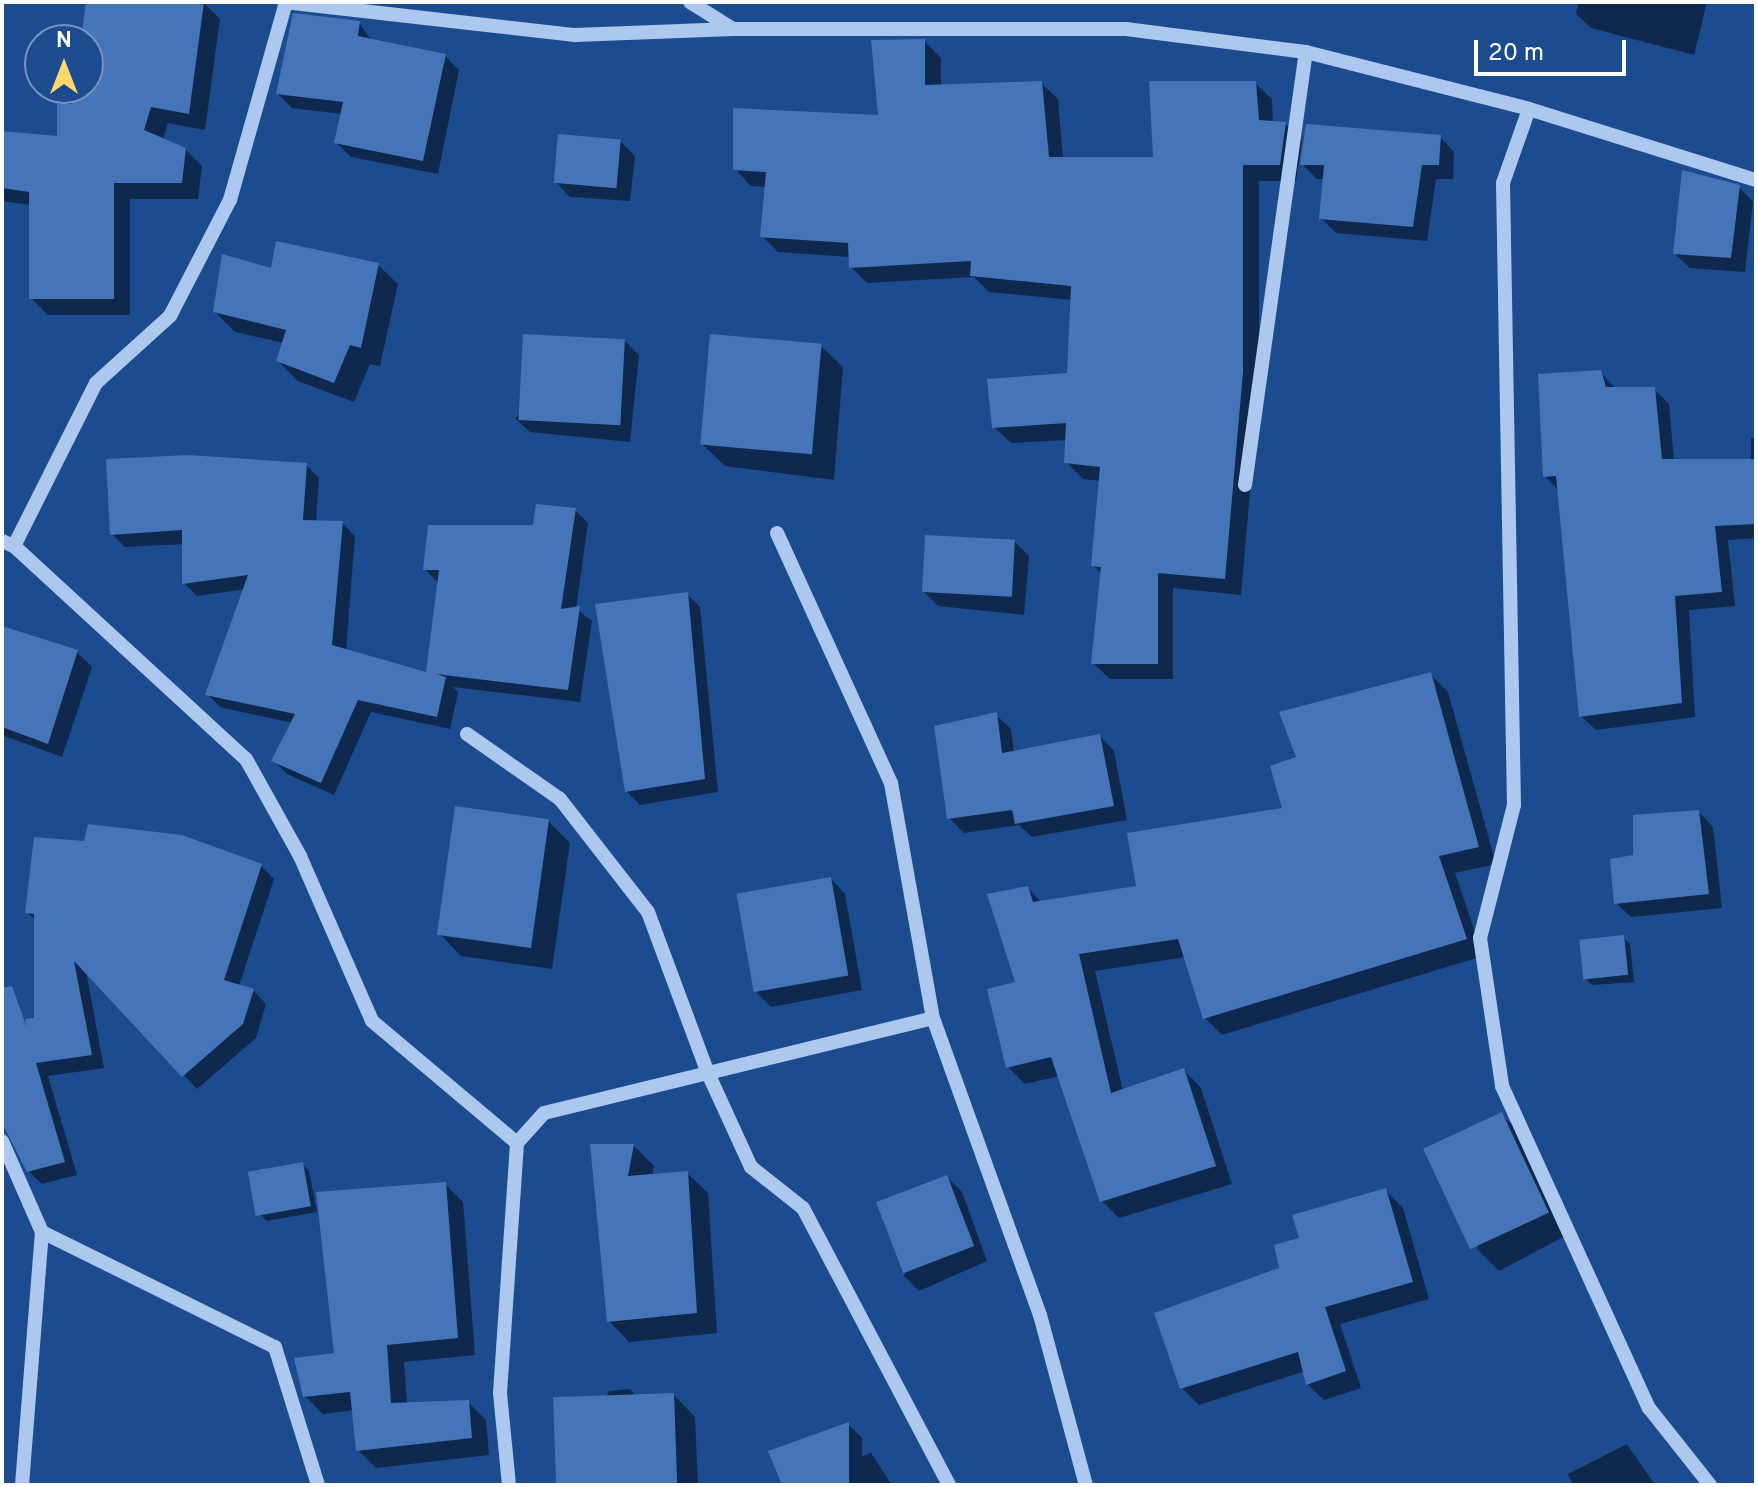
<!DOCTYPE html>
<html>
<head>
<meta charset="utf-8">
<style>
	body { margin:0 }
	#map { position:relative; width:1758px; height:1487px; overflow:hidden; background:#1d4b90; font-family:Overpass,sans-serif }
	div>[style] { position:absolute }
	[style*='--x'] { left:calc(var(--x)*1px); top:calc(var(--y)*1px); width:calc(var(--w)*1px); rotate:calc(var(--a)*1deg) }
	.shadow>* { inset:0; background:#0007 }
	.building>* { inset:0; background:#4674b8; transform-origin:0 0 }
	.minor>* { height:14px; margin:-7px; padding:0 7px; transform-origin:7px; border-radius:7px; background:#adc8ee }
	span { translate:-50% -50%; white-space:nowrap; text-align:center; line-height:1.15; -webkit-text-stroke:6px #1d4b90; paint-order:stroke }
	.frame { position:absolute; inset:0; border:4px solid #fff; pointer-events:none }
	.north { position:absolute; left:24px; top:24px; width:80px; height:80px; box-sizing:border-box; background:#1d4b90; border:2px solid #7793bc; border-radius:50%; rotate:0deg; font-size:22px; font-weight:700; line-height:32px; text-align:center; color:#fff }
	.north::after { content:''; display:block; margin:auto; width:28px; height:36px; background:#fdd96c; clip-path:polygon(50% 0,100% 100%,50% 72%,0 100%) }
	.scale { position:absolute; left:1474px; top:40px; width:152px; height:36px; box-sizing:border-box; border:4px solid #fff; border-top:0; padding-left:10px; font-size:24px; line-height:28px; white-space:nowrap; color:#fff; -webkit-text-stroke:6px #1d4b90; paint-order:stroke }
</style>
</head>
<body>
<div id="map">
	<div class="shadow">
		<div style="clip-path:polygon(88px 2px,204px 3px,220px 19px,205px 130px,168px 123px,163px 140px,185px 149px,202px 166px,198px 199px,130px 199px,130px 315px,48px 315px,31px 298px,31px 205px,2px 201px,2px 133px,59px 138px,77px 88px,88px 88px,88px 40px,83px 40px)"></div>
		<div style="clip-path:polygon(1579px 2px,1707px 2px,1694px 55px,1591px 28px,1576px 14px)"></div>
		<div style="clip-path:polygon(359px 23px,373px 42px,445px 56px,459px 70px,438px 174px,351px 157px,336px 142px,342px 114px,292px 108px,278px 94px)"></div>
		<div style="clip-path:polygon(924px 41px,941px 58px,941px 87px,1041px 83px,1058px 99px,1063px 159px,1155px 159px,1255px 83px,1272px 99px,1273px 123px,1285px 124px,1302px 140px,1296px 181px,1259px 181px,1259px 390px,1241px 595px,1173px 588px,1173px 679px,1110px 679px,1093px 663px,1102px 574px,1093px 565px,1101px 481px,1083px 479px,1066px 462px,1067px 440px,1011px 443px,994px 427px,1069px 375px,1072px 300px,989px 292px,974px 277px,867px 283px,851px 267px,850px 257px,778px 252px,762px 236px,766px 187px,751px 186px,735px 169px,880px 117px)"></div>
		<div style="clip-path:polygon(1440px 137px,1454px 152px,1453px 179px,1436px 179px,1427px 241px,1336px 233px,1321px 218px,1325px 179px,1317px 179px,1302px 164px)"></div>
		<div style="clip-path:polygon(620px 141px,635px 156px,630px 201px,570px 197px,556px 182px)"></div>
		<div style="clip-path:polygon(1739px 187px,1753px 202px,1745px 272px,1690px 268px,1675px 254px)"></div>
		<div style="clip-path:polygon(378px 265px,398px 284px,380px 366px,370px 364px,354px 402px,298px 381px,278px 361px,284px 343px,235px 332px,215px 312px,273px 270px)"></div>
		<div style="clip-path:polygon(624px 340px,639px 355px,630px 442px,530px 432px,515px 418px)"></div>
		<div style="clip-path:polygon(821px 346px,843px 367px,834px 480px,725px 466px,703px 445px)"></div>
		<div style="clip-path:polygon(1600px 372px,1616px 389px,1654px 389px,1669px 404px,1674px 461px,1751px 461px,1751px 438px,1756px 438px,1756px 538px,1728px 540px,1735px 606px,1689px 610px,1695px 717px,1596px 730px,1581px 716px,1559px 491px,1545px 476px)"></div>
		<div style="clip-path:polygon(306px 465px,319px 478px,316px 522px,342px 523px,355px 536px,346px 651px,428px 674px,439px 584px,425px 569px,575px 510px,588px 523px,576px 609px,592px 621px,580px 702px,453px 687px,458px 692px,450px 729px,371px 712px,334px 795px,287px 774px,274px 761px,293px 723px,220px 707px,207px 694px,245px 589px,197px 596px,184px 583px,184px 544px,125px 547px,112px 534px)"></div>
		<div style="clip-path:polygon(1014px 541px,1029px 556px,1024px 615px,938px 606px,923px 591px)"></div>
		<div style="clip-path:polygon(687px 594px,700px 607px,718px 792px,640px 805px,627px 792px)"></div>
		<div style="clip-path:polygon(2px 628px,77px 652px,92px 667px,62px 757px,2px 735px)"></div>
		<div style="clip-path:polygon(1430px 674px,1448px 692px,1496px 864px,1455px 873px,1483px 956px,1222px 1035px,1205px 1018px,1186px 957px,1095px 971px,1123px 1091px,1184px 1070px,1201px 1088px,1232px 1184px,1119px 1218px,1102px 1201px,1060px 1076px,1025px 1084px,1008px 1067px,1028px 888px,1042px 903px,1139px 887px,1285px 810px,1298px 759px)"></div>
		<div style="clip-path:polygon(996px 715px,1011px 729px,1014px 753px,1100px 736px,1114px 751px,1127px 820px,1032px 837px,1019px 825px,964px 833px,949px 818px)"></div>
		<div style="clip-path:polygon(1699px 812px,1713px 827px,1722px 908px,1631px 917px,1616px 903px,1635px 856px)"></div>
		<div style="clip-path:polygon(548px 821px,570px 843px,552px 969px,461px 956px,440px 934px)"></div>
		<div style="clip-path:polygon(261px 866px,274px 879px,239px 986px,253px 990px,266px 1004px,256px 1038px,197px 1089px,86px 971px,104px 1068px,48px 1076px,77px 1175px,42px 1184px,28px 1171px,2px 1116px,2px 1037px,29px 1029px,36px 1019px,36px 921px,27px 912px)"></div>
		<div style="clip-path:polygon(831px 879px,845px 894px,862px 990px,771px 1007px,756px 992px)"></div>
		<div style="clip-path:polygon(1623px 937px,1630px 944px,1634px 982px,1592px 985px,1585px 978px)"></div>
		<div style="clip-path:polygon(1502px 1115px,1524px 1136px,1569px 1234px,1499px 1271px,1477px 1249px)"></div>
		<div style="clip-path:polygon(592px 1146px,634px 1146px,654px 1166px,652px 1176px,687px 1173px,708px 1193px,717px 1333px,629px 1342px,609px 1321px)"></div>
		<div style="clip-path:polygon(302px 1164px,309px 1171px,317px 1212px,267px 1221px,260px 1214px)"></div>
		<div style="clip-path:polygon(947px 1177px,962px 1192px,987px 1261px,919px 1291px,904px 1276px)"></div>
		<div style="clip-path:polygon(445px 1184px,463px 1202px,475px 1355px,404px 1362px,407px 1404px,468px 1402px,486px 1420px,489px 1455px,376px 1468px,358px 1450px,354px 1410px,323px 1414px,305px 1396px)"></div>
		<div style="clip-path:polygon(1386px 1191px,1403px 1208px,1429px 1299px,1340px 1324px,1361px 1388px,1324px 1400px,1307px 1384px,1305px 1371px,1199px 1405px,1182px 1388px,1301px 1240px)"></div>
		<div style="clip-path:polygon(630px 1389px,636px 1396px,674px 1395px,695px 1417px,698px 1485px,559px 1485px,609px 1391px)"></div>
		<div style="clip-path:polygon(848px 1424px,862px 1438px,862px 1456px,871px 1453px,892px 1485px,784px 1485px)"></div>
		<div style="clip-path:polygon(1627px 1444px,1655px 1485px,1573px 1485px,1568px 1474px)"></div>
	</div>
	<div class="building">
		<div style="clip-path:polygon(86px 2px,204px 2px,189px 114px,151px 107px,144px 130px,186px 148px,182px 183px,114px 183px,114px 299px,29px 299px,29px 192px,2px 188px,2px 131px,57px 136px,57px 103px,72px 104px,74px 88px,88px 88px,88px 40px,81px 40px)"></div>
		<div style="clip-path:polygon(293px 13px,360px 21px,358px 36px,446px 54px,423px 161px,334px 143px,343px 102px,276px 94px)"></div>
		<div style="clip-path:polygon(925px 39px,925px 85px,1042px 81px,1049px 157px,1153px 157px,1149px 81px,1256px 81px,1259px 120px,1286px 122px,1280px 165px,1243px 165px,1243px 372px,1225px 579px,1158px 573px,1158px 664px,1091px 664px,1101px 567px,1091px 566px,1100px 467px,1064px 463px,1066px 423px,992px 428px,987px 379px,1067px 373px,1071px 286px,970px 276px,971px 261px,849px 268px,848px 243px,760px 237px,766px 172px,733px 170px,733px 108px,878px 115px,871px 40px)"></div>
		<div style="clip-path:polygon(1306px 124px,1441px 135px,1439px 165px,1422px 165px,1413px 227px,1319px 219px,1324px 165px,1300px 165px)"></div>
		<div style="left:558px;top:134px;width:63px;height:49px;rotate:5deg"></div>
		<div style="clip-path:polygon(1682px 170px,1740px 185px,1731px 258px,1673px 254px)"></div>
		<div style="clip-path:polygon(276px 241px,379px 263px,361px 348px,350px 345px,334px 383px,276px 361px,286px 330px,213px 312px,222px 254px,271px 268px)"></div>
		<div style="left:523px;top:334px;width:102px;height:86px;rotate:3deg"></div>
		<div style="left:710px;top:334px;width:112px;height:111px;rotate:5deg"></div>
		<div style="clip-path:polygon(1601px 370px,1606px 387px,1655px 387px,1662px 459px,1756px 459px,1756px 524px,1715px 526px,1722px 592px,1675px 596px,1682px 703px,1579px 717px,1556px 476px,1543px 477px,1538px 374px)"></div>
		<div style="clip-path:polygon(188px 455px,307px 463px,303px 520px,343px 521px,332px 645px,426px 672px,439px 570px,423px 570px,428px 525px,533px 525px,536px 504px,576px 508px,561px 609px,580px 606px,568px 690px,436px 674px,446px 677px,437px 717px,358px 700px,321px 783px,271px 761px,295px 714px,205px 695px,248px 575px,182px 584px,182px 530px,110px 535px,106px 459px)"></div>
		<div style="left:925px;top:535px;width:90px;height:57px;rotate:3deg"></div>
		<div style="clip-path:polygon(688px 592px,705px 779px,625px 792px,595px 604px)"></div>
		<div style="clip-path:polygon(2px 626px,78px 650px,48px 744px,2px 727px)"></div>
		<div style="clip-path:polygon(1431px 672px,1479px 847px,1439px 856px,1467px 939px,1203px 1019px,1178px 939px,1079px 954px,1111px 1093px,1184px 1068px,1216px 1166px,1100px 1202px,1051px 1057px,1006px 1068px,987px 989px,1015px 982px,987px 894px,1028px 886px,1033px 902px,1136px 886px,1127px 833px,1282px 808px,1270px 766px,1296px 757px,1279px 712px)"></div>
		<div style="clip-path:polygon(997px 712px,1002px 753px,1100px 734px,1114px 806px,1015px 824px,1012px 810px,947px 819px,934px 726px)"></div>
		<div style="left:455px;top:806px;width:95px;height:130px;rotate:8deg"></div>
		<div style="clip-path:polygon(1699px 810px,1709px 894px,1614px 904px,1610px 859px,1633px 855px,1633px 815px)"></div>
		<div style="clip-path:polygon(88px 824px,182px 835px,262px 864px,224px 980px,254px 989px,243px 1024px,182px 1077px,74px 961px,92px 1055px,36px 1063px,65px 1162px,27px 1172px,2px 1123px,2px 988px,12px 986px,27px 1028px,25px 1019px,34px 1018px,34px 914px,25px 913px,34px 837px,84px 841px)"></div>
		<div style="left:831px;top:877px;width:100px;height:96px;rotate:80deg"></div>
		<div style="left:1624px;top:935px;width:40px;height:45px;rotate:84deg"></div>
		<div style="left:1502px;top:1112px;width:111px;height:87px;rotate:65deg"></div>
		<div style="clip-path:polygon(590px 1144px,634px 1144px,628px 1176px,688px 1171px,697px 1313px,607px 1322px)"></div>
		<div style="left:303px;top:1162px;width:45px;height:56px;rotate:80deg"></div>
		<div style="left:947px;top:1175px;width:76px;height:76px;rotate:69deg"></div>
		<div style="clip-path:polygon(446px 1182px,458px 1338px,387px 1345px,391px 1403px,469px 1400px,472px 1438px,356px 1451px,350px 1392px,303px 1397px,294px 1358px,334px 1353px,316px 1192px)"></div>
		<div style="clip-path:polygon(1386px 1188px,1413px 1282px,1325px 1307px,1346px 1371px,1306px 1385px,1298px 1352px,1180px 1389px,1154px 1313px,1279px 1268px,1274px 1245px,1299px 1238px,1292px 1215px)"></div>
		<div style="left:674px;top:1393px;width:92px;height:121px;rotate:88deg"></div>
		<div style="clip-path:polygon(849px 1422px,849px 1485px,782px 1485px,768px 1451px)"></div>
	</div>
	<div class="minor">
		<div style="--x:284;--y:2;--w:293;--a:6.5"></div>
		<div style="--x:575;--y:35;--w:158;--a:-2.2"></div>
		<div style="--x:733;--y:29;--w:393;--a:0"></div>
		<div style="--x:1126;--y:29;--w:181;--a:7.3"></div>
		<div style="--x:1306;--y:52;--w:230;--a:14.3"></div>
		<div style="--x:1529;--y:109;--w:238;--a:17.4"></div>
		<div style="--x:690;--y:2;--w:51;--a:32.1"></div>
		<div style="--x:1529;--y:109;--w:78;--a:109.4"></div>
		<div style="--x:1503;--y:183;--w:622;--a:88.99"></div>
		<div style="--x:1514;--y:805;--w:137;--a:104.3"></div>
		<div style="--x:1480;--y:938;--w:150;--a:81.5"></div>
		<div style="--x:1502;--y:1086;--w:354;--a:65.5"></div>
		<div style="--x:1649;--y:1408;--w:98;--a:51.6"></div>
		<div style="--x:1245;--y:485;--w:437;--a:-82"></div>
		<div style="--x:777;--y:533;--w:275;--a:65.5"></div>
		<div style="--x:891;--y:783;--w:239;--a:79.9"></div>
		<div style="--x:933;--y:1018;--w:316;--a:70.2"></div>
		<div style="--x:1040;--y:1315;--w:176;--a:74.9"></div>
		<div style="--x:2;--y:541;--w:13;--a:23"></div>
		<div style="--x:14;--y:546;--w:315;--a:42.6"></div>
		<div style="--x:246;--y:759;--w:111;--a:60.9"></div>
		<div style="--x:300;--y:856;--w:180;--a:66.4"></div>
		<div style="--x:372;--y:1021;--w:189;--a:40.1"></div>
		<div style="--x:14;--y:546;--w:182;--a:-63.3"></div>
		<div style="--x:96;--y:383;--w:100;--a:-42.2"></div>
		<div style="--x:170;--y:316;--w:131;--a:-62.7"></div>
		<div style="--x:230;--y:200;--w:206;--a:-74.2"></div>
		<div style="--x:467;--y:734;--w:113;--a:35"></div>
		<div style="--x:560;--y:799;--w:143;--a:52.1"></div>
		<div style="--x:648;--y:912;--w:170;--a:69.6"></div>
		<div style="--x:707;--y:1071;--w:106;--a:65.4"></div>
		<div style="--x:751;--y:1167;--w:66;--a:38.3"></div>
		<div style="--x:803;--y:1208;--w:313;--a:62.2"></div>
		<div style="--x:2;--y:1141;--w:99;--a:66.3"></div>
		<div style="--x:42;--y:1232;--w:260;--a:26.3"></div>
		<div style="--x:275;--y:1347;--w:145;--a:72.7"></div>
		<div style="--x:22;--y:1485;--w:254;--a:-85.5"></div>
		<div style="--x:509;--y:1485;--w:92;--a:-95.6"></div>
		<div style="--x:500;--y:1393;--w:251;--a:-86.1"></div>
		<div style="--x:517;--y:1143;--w:40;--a:-48"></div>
		<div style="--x:544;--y:1113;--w:400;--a:-13.7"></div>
	</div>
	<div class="frame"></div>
	<div class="north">N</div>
	<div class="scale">20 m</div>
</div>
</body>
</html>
